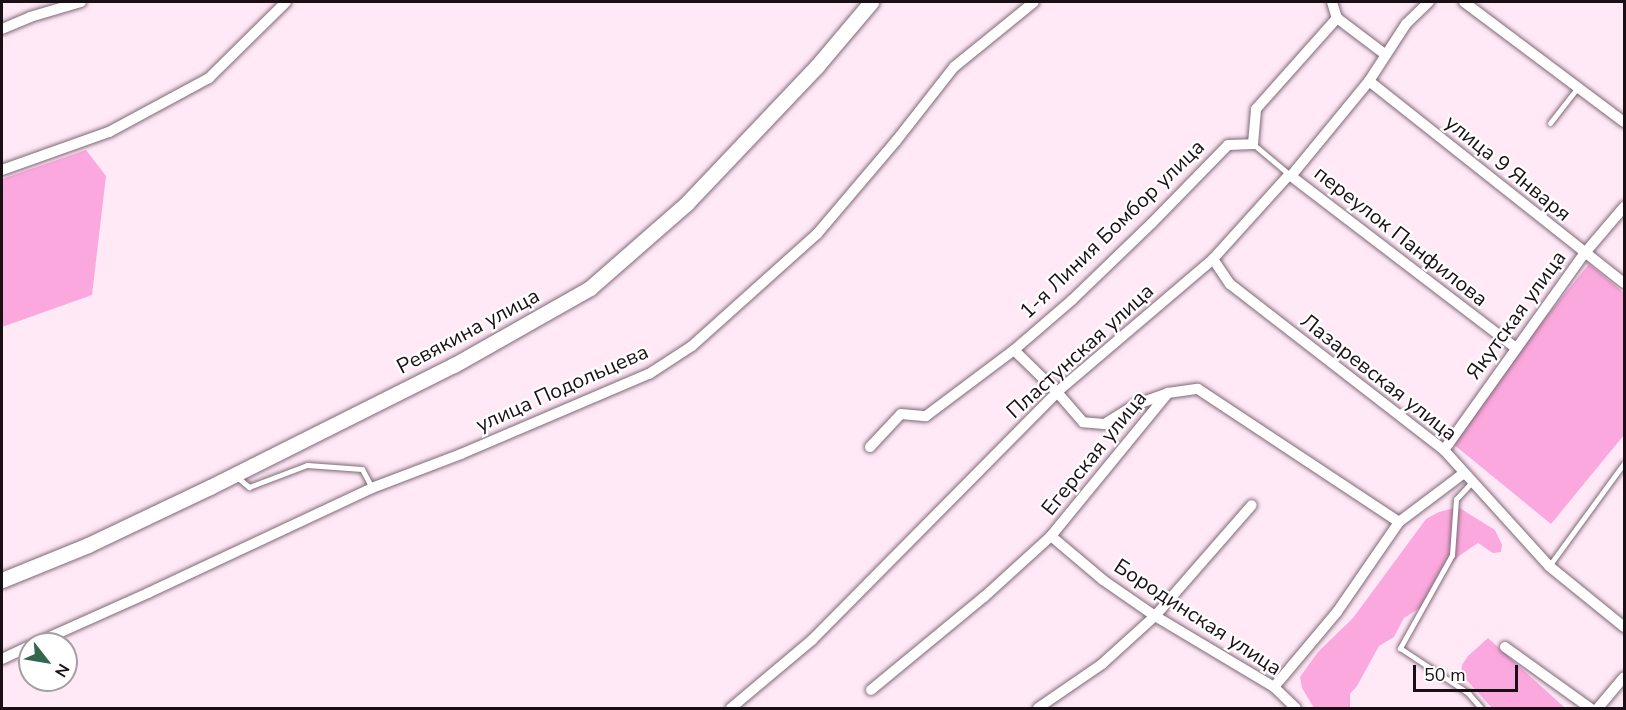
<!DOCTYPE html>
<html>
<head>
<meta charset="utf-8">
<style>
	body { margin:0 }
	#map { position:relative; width:1626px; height:710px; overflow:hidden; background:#ffe9f6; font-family:"Nunito Sans",sans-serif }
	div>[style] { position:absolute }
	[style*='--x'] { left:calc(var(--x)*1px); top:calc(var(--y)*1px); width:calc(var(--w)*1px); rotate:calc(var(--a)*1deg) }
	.green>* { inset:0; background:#fba8de }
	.roads { filter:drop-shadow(0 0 2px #806877) drop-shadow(0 0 2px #806877) }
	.lane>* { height:5px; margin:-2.5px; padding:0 2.5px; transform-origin:2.5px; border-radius:2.5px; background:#fff }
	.street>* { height:10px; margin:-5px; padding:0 5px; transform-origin:5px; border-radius:5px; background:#fff }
	.secondary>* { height:15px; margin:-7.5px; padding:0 7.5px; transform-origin:7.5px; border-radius:7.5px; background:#fff }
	span { translate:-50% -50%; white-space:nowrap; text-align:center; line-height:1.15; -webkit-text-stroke:4.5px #fff; paint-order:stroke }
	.street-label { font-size:21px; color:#191016 }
	.frame { position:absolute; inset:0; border:3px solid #191016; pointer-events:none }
	.north { position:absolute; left:18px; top:632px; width:60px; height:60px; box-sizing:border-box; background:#fff; border:2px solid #a39fa2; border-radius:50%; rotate:121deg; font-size:16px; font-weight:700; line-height:24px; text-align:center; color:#191016 }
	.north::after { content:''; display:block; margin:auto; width:21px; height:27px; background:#31674d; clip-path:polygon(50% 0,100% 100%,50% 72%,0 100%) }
	.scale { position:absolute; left:1413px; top:665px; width:105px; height:27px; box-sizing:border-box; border:3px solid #191016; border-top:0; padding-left:8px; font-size:18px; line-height:21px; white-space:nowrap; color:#191016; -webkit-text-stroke:4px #fff; paint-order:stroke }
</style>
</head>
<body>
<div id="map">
	<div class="green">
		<div style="clip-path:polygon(86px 150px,106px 176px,92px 295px,2px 327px,2px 179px)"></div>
		<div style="clip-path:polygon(1589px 264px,1624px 293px,1624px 435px,1551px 524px,1447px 439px)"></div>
		<div style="clip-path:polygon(1458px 507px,1495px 530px,1502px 545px,1501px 552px,1493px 553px,1478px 543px,1459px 556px,1444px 571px,1426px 604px,1404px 618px,1394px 637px,1379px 646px,1357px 686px,1350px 694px,1350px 708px,1314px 708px,1302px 688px,1300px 677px,1318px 652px,1353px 618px,1426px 519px,1439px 512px)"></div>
		<div style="clip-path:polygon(1488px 638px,1564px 707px,1565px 708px,1492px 708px,1461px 674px,1462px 665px,1468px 656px)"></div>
	</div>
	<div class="roads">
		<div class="lane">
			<div style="--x:1550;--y:123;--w:46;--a:-52.1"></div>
			<div style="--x:1253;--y:144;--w:48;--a:40"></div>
			<div style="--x:237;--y:477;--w:16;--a:40"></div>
			<div style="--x:249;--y:487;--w:62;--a:-20.8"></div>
			<div style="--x:307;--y:465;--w:55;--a:4.2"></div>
			<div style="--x:362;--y:469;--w:21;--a:62"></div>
			<div style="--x:1472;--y:482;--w:23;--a:133"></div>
			<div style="--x:1456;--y:499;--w:56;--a:94.1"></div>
			<div style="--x:1452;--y:555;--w:107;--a:119.2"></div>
			<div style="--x:1400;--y:648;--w:82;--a:33.5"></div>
			<div style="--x:1468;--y:693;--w:20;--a:49"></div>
			<div style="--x:1549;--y:566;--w:127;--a:-53.9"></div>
		</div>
		<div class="street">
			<div style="--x:1332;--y:2;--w:17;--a:73"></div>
			<div style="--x:1337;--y:18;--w:61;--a:37.1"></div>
			<div style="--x:1464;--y:2;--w:200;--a:36.9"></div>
			<div style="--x:2;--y:29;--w:30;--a:-23"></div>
			<div style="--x:30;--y:17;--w:53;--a:-16.4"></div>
			<div style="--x:1369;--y:81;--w:325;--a:38.4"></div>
			<div style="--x:2;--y:170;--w:114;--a:-19.6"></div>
			<div style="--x:109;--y:132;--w:114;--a:-28.4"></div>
			<div style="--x:209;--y:78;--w:108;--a:-44.6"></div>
			<div style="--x:1291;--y:176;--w:283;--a:37.4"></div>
			<div style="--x:1213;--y:259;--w:30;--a:56"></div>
			<div style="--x:1230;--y:284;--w:271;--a:37.8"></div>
			<div style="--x:1444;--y:450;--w:156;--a:47.8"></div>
			<div style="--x:1549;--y:566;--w:97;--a:39.1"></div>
			<div style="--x:1168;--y:393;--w:35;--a:160"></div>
			<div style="--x:1135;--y:405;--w:36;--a:148"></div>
			<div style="--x:1104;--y:424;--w:21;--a:-175"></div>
			<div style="--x:1083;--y:422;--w:40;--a:-131"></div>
			<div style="--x:1057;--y:392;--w:60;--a:-135.7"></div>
			<div style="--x:1014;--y:350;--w:77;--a:-40.8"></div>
			<div style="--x:1072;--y:300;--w:110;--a:-43.9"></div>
			<div style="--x:1151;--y:224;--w:110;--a:-45.7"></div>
			<div style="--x:1228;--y:145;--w:25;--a:-2"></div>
			<div style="--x:1253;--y:144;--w:35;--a:-85"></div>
			<div style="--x:1256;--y:109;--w:122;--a:-48.3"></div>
			<div style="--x:870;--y:447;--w:45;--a:-46.8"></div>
			<div style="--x:901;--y:414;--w:25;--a:5"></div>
			<div style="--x:926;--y:416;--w:110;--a:-36.9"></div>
			<div style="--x:1444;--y:450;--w:241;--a:-54.5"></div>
			<div style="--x:1584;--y:254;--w:62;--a:-49.6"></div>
			<div style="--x:1051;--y:536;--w:68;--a:40.2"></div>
			<div style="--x:1103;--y:580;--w:63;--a:34.7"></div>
			<div style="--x:1155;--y:616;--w:139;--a:30.8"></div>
			<div style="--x:1274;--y:687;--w:30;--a:44"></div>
			<div style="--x:34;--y:644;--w:125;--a:-24.1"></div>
			<div style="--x:148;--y:593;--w:247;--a:-25.1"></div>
			<div style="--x:372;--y:488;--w:95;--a:-20.9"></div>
			<div style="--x:461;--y:454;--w:204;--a:-23.1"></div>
			<div style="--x:649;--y:374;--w:51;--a:-33.1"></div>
			<div style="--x:692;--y:346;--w:168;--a:-41.9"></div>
			<div style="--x:817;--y:234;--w:122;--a:-49.7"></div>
			<div style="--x:896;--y:141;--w:94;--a:-51.9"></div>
			<div style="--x:954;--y:67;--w:103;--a:-39.1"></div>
			<div style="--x:1505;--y:647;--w:105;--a:35.7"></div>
			<div style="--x:2;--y:659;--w:31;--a:-25"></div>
			<div style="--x:1274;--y:687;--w:98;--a:-50"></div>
			<div style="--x:1337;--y:612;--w:109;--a:-55.4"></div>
			<div style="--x:1399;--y:522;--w:81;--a:-37"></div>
			<div style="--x:871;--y:690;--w:146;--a:-39.5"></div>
			<div style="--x:984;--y:597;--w:91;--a:-42.3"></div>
			<div style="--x:1051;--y:536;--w:185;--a:-50.7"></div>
			<div style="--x:1168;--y:393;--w:30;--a:-8"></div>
			<div style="--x:1198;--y:389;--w:241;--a:33.5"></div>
			<div style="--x:731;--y:708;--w:106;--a:-40"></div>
			<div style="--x:812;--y:640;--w:349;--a:-45.3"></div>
			<div style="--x:1057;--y:392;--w:205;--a:-40.4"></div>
			<div style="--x:1213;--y:259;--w:112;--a:-47.9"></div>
			<div style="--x:1288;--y:176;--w:3;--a:0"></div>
			<div style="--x:1291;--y:176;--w:123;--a:-50.6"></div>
			<div style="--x:1369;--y:81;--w:68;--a:-57"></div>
			<div style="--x:1406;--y:24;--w:32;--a:-44"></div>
			<div style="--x:1038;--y:708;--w:78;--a:-34.5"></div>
			<div style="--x:1102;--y:664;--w:72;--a:-42.2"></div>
			<div style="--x:1155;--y:616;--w:147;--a:-48.9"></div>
			<div style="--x:1598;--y:708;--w:40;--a:-50"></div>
		</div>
		<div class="secondary">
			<div style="--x:2;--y:580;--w:93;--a:-22.1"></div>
			<div style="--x:88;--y:545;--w:135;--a:-25.4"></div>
			<div style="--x:210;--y:487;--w:273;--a:-26.6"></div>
			<div style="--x:454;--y:365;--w:156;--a:-29.5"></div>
			<div style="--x:590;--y:288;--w:129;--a:-41.2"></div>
			<div style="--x:687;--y:203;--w:189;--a:-46.5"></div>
			<div style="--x:817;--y:66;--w:84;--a:-49.8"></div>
		</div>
	</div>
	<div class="street-label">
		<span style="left:1508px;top:168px;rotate:39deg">улица 9 Января</span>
		<span style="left:1112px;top:229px;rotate:-44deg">1-я Линия Бомбор улица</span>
		<span style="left:1401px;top:236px;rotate:38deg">переулок Панфилова</span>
		<span style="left:1516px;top:315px;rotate:-54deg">Якутская улица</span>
		<span style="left:468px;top:331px;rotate:-28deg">Ревякина улица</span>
		<span style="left:1080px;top:351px;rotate:-42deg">Пластунская улица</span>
		<span style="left:1379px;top:377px;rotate:38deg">Лазаревская улица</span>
		<span style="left:562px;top:388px;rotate:-24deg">улица Подольцева</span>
		<span style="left:1094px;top:453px;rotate:-51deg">Егерская улица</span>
		<span style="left:1198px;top:617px;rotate:33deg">Бородинская улица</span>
	</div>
	<div class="frame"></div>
	<div class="north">N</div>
	<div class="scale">50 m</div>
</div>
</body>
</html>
